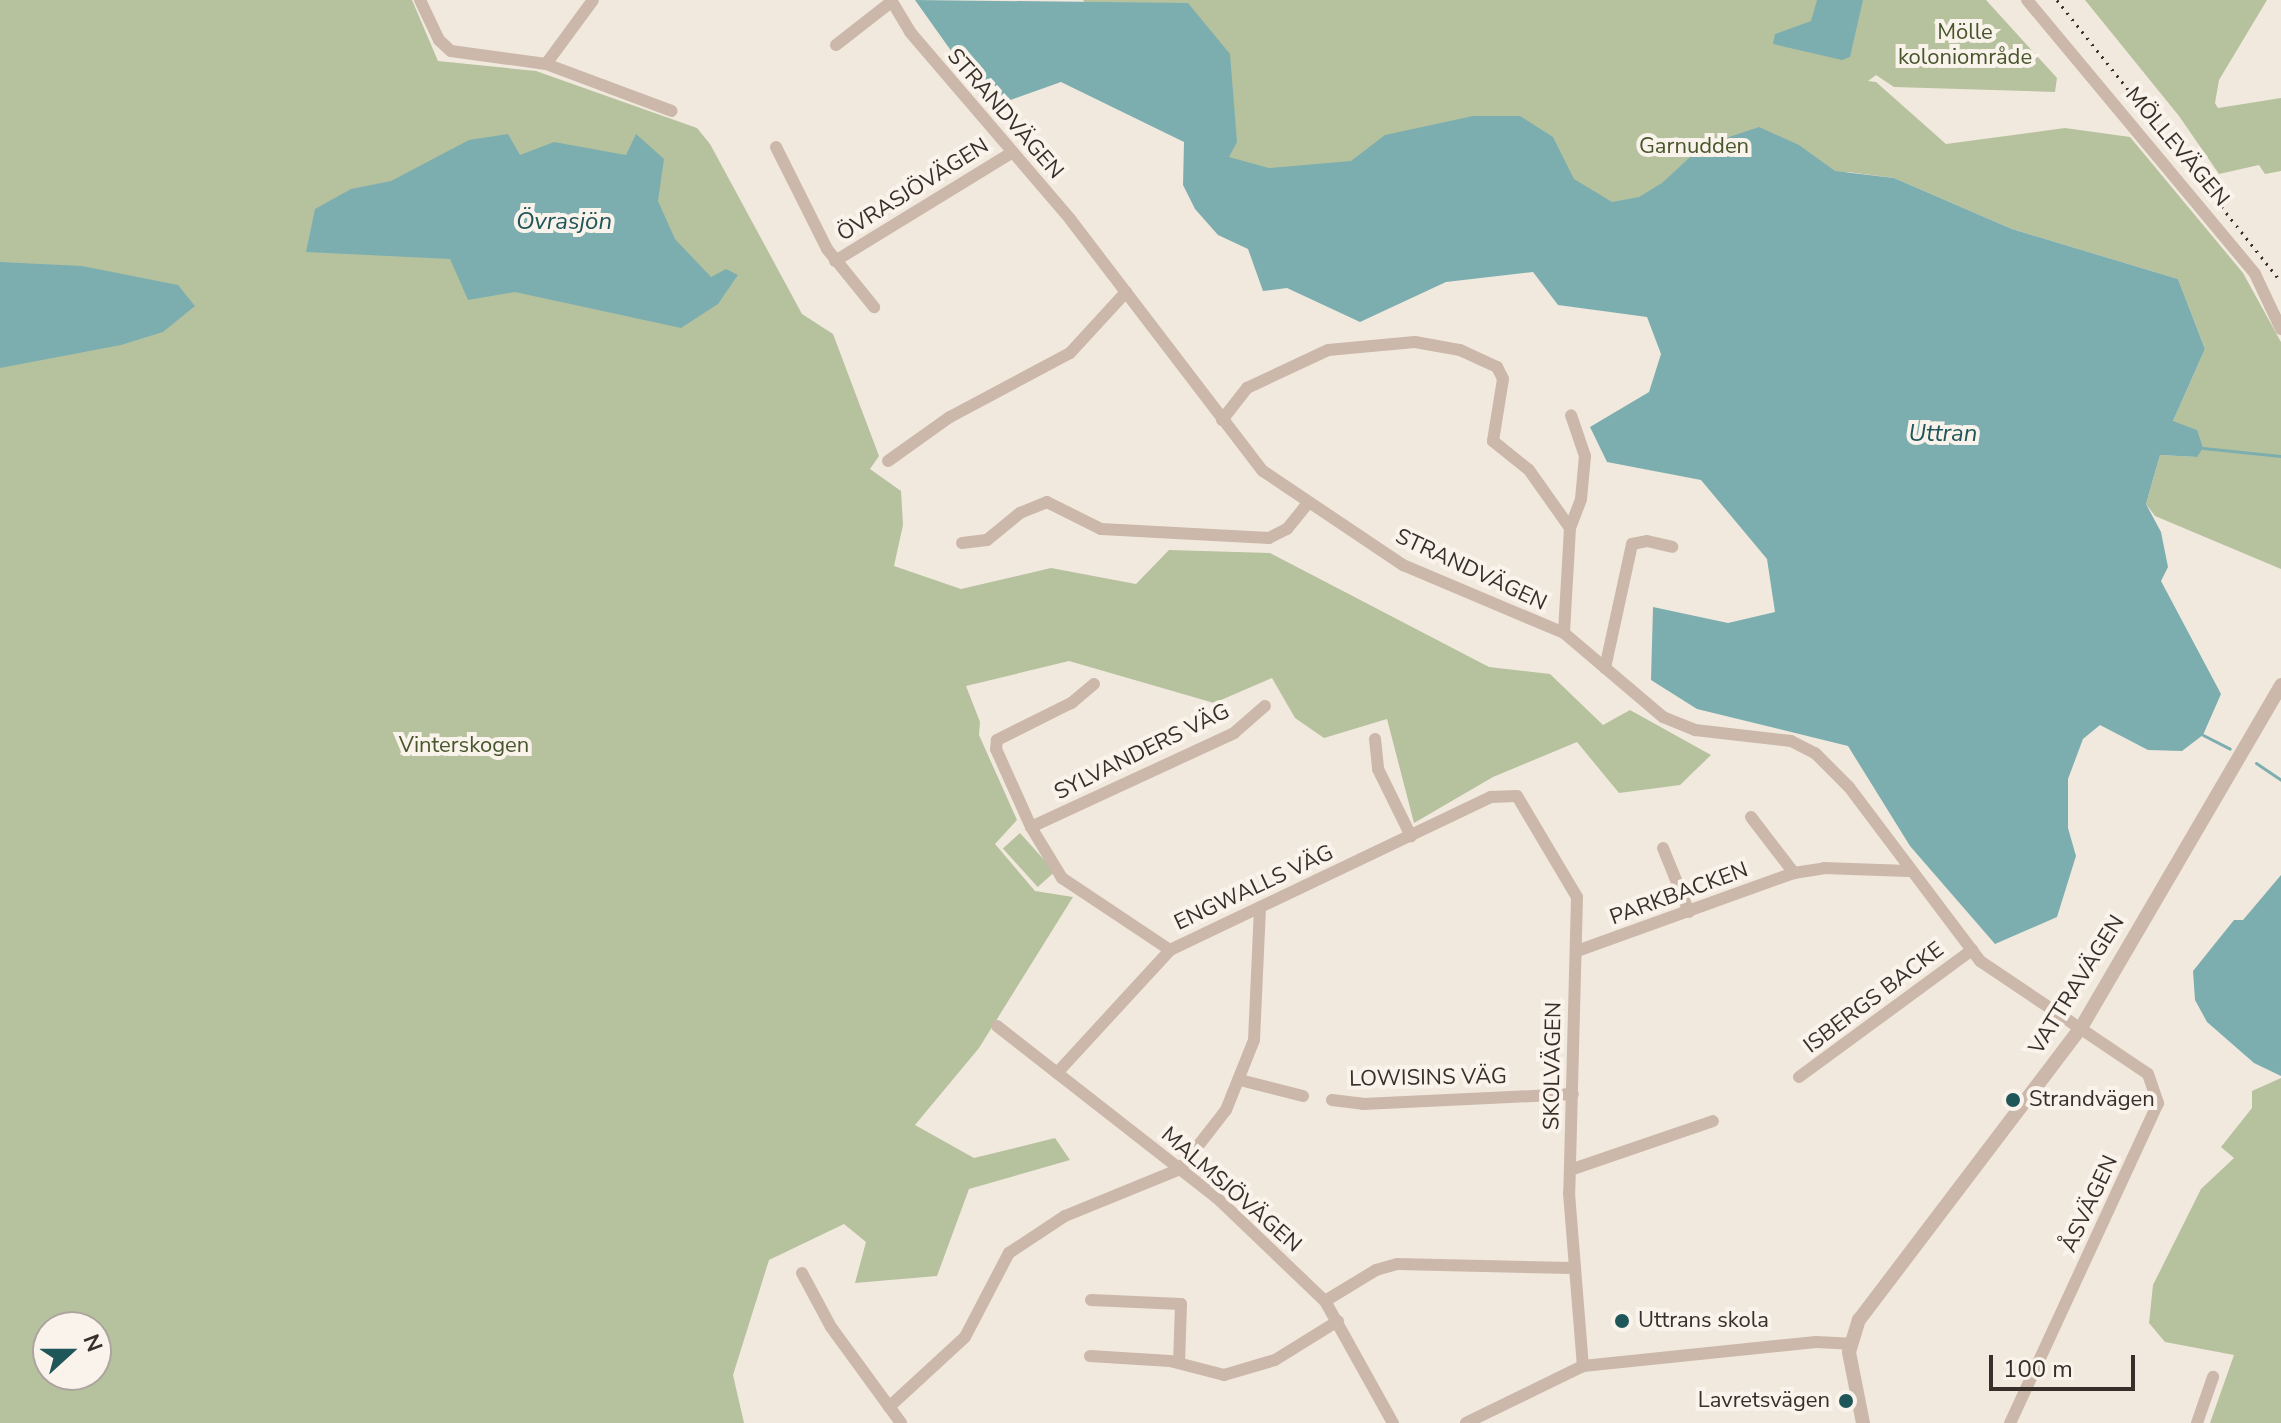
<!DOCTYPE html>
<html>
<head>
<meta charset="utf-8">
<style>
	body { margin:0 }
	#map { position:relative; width:2281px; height:1423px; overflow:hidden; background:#f2e9de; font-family:"Nunito Sans",sans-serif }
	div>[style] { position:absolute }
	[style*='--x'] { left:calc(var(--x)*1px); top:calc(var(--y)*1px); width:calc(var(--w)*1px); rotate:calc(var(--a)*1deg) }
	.green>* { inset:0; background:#b6c29e; transform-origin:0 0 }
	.water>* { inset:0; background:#7daeaf }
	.stream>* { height:3px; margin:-1.5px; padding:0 1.5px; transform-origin:1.5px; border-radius:1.5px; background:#7daeaf }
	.minor>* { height:12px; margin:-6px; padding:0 6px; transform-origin:6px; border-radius:6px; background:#cbb8aa }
	.tertiary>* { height:14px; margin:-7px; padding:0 7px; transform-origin:7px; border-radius:7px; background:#cbb8aa }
	.rail>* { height:3px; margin-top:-1.5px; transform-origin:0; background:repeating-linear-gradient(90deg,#382e2a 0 2px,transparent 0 8px) }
	.dots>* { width:22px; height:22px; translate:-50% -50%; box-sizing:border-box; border:4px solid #faf3eb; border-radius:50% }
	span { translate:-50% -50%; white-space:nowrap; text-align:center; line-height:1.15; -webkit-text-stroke:8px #faf3eb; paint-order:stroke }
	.park-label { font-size:22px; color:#48562d }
	.street-label { font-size:22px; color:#382e2a }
	.poi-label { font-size:22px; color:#382e2a }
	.left { translate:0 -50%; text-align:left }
	.right { translate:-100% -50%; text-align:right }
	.water-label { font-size:24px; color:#1f5659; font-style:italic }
	.north { position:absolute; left:32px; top:1311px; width:80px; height:80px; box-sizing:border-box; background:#faf3eb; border:2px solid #aca49e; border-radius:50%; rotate:69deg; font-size:22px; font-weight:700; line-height:32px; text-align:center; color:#382e2a }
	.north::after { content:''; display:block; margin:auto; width:28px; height:36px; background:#1f5659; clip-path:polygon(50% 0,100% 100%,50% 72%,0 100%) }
	.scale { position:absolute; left:1989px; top:1355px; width:146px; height:36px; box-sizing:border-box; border:4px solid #382e2a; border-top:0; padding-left:10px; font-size:24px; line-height:28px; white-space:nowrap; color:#382e2a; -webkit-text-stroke:6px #faf3eb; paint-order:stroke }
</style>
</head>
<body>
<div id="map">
	<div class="green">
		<div style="clip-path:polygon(evenodd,0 0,412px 0,438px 61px,536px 71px,697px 128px,710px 144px,802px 314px,833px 334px,879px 456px,870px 469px,901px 491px,903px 525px,894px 566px,961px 589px,1051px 568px,1136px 584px,1169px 550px,1270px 553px,1489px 667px,1550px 674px,1603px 725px,1630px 710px,1711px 755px,1680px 785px,1619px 793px,1577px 742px,1493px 777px,1414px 823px,1387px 719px,1324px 738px,1295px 718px,1272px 678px,1214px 703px,1069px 661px,966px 686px,980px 722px,979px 735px,1017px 820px,995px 844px,1035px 891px,1073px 897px,979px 1048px,915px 1125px,974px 1158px,1055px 1138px,1070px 1160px,969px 1189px,937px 1276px,855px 1283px,866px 1242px,844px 1224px,769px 1260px,733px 1375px,744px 1423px,0 1423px,0 0,48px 1327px,96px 1327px,96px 1375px,48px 1375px,48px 1327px)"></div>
		<div style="clip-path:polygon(1083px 0,1986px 0,2057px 78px,2055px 92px,1894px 87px,1876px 75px,1868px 81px,1876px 82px,1946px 144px,2065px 128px,2130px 137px,2243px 273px,2281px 342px,2281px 569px,2155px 516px,2146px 504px,2160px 455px,2197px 457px,2173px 421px,2205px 349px,2178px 279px,2012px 229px,1894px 178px,1848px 172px,1586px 259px,1238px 214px)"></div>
		<div style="clip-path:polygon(2085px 0,2267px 0,2219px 80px,2215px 103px,2218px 108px,2281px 98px,2281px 171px,2265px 174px,2259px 165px,2219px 174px,2179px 116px)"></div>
		<div style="left:1020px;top:833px;width:52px;height:23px;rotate:48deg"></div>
		<div style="clip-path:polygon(2281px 1078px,2281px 1423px,2210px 1423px,2234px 1355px,2165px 1342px,2149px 1323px,2153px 1285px,2201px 1189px,2234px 1158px,2221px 1147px,2252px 1108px,2252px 1091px)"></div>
	</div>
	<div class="water">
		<div style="clip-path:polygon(915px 0,1188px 3px,1230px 54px,1237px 142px,1229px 157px,1269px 168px,1351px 161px,1385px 135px,1473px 116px,1520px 116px,1553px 137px,1574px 179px,1612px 202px,1639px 197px,1662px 183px,1702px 146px,1759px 127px,1799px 145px,1835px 171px,1894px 178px,2012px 229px,2178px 279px,2205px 349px,2173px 421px,2197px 430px,2203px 448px,2197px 457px,2160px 455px,2146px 504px,2161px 532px,2168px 567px,2161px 581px,2221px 694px,2203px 735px,2182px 751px,2148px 750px,2100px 725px,2083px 739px,2068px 779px,2068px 828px,2076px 856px,2057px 917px,1995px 944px,1910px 846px,1848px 746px,1697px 709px,1651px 680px,1653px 607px,1728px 623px,1775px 612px,1767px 559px,1701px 480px,1607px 462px,1590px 427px,1649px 392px,1661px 354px,1647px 317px,1558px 305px,1533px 272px,1446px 282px,1360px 322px,1287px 288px,1263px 291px,1248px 249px,1218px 235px,1195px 209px,1183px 185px,1184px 142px,1061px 82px,991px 107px)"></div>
		<div style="clip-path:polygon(1817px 0,1863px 0,1850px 57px,1842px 60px,1773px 44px,1775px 34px,1811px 21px)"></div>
		<div style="clip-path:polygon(508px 134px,520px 155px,554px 142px,626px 155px,636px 134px,664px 159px,658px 201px,675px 239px,711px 277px,726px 269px,738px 275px,718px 304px,681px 328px,515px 292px,468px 300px,450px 259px,306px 252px,315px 209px,351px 189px,391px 181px,469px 140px)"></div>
		<div style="clip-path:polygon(0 262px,82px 266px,178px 285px,195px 306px,163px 332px,121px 345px,0 368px)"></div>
		<div style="clip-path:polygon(2281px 875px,2281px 1076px,2254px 1063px,2207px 1022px,2195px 1000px,2193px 971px,2234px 920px,2243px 920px)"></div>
	</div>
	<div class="stream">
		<div style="--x:2203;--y:448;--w:78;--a:5.9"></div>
		<div style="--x:2203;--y:735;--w:30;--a:27"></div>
		<div style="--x:2256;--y:763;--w:30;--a:34"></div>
	</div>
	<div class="minor">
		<div style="--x:420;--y:0;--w:44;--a:64.6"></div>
		<div style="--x:439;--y:40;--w:16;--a:43"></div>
		<div style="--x:451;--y:51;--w:96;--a:7.8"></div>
		<div style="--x:546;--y:64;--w:134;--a:20.5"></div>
		<div style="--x:891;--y:0;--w:37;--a:59"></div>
		<div style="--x:910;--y:32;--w:246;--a:49.4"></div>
		<div style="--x:1070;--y:219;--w:317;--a:52.6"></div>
		<div style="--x:1263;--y:471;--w:169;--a:33.9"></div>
		<div style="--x:1403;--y:565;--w:175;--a:22.9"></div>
		<div style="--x:1564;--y:633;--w:130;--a:40.3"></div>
		<div style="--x:1663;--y:717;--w:35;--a:22"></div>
		<div style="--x:1695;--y:730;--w:97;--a:6.5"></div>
		<div style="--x:1791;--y:741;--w:27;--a:27"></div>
		<div style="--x:1815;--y:753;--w:48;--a:45"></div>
		<div style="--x:1849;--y:787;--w:218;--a:53"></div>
		<div style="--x:1980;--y:961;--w:202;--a:33.9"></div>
		<div style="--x:2148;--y:1074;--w:31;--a:71"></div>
		<div style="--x:2158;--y:1103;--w:353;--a:114.8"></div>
		<div style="--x:2027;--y:0;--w:356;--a:50.2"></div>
		<div style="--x:2255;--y:274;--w:61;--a:64.7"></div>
		<div style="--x:836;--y:45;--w:70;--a:-38"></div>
		<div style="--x:546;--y:64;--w:79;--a:-53.7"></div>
		<div style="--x:776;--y:147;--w:114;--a:63.4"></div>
		<div style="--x:827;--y:249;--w:75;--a:51"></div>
		<div style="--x:835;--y:261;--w:206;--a:-31.5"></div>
		<div style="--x:1222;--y:420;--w:41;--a:-52"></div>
		<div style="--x:1247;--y:388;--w:89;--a:-25.1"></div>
		<div style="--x:1328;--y:350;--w:87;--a:-5.3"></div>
		<div style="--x:1415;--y:342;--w:46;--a:10.1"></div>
		<div style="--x:1460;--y:350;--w:41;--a:24.7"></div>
		<div style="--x:1497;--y:367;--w:13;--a:63"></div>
		<div style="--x:1503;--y:379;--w:63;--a:99.2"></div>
		<div style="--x:1493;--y:441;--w:46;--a:38.9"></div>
		<div style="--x:1529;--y:470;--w:71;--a:54.7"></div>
		<div style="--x:1570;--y:528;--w:105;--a:93.3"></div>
		<div style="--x:888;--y:461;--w:76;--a:-35.4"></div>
		<div style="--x:950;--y:417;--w:136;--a:-28.1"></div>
		<div style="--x:1070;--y:353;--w:83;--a:-47.4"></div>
		<div style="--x:1570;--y:528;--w:31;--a:-69"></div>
		<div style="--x:1581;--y:499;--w:43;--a:-84.7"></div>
		<div style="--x:1585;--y:456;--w:43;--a:-108.9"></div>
		<div style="--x:962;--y:543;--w:25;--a:-7"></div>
		<div style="--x:987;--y:540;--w:43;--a:-39.3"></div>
		<div style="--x:1020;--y:513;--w:29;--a:-22"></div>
		<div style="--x:1047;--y:502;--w:60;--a:26.6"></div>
		<div style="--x:1101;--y:529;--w:168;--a:3.1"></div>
		<div style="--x:1269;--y:538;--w:20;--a:-27"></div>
		<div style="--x:1287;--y:529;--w:32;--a:-51"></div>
		<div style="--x:1605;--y:668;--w:127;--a:-77.7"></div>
		<div style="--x:1632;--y:544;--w:15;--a:-11"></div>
		<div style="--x:1647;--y:541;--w:26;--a:13"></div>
		<div style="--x:1094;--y:684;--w:30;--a:140"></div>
		<div style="--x:1071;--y:703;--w:83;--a:153.4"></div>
		<div style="--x:997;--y:740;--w:9;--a:96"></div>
		<div style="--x:996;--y:749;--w:85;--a:65.8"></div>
		<div style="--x:1031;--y:827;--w:60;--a:58.7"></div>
		<div style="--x:1062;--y:878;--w:130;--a:33.7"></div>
		<div style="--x:1375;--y:739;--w:30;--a:84"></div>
		<div style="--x:1378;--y:769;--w:75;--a:63.8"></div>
		<div style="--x:1751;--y:817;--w:71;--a:52.5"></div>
		<div style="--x:1031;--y:827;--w:224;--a:-24.8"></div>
		<div style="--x:1234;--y:733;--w:41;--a:-41.1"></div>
		<div style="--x:1663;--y:848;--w:69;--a:67.9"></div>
		<div style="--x:1577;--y:951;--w:231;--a:-19.8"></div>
		<div style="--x:1794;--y:873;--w:30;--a:-9"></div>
		<div style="--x:1824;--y:868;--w:84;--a:2"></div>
		<div style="--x:997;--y:1026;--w:278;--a:38"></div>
		<div style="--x:1216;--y:1197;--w:151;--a:43.7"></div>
		<div style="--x:1325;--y:1301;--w:140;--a:60.9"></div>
		<div style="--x:1057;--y:1073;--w:167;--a:-47.4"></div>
		<div style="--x:1170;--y:950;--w:356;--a:-25.5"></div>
		<div style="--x:1491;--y:797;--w:26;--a:-2"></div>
		<div style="--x:1517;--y:796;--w:117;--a:59.3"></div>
		<div style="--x:1577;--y:897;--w:296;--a:91.5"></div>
		<div style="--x:1569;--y:1193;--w:174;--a:85.4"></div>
		<div style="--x:1799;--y:1077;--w:215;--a:-36.3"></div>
		<div style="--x:1240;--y:1080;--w:65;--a:14.3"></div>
		<div style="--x:1332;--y:1100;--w:31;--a:7"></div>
		<div style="--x:1363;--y:1104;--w:210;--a:-2.7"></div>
		<div style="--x:1570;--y:1170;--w:151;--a:-18.9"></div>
		<div style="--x:802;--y:1273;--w:61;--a:61.8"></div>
		<div style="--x:831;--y:1327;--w:119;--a:53.9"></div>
		<div style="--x:1091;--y:1300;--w:90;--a:2.5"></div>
		<div style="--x:1181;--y:1304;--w:59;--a:91.9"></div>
		<div style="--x:1325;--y:1301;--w:60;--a:-31.3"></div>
		<div style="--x:1376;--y:1270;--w:22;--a:-16"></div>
		<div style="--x:1397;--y:1264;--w:175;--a:1.3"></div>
		<div style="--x:1090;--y:1356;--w:80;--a:3.6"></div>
		<div style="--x:1170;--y:1361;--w:56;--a:14.5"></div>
		<div style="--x:1224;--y:1375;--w:53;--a:-16.4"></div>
		<div style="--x:1275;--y:1360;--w:74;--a:-31.8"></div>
		<div style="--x:889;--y:1407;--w:103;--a:-42.6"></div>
		<div style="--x:965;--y:1337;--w:95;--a:-62.4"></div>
		<div style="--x:1009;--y:1253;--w:67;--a:-33.5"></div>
		<div style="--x:1065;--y:1216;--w:124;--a:-22.2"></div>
		<div style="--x:1180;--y:1169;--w:75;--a:-52.1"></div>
		<div style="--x:1226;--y:1110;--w:75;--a:-68.2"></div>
		<div style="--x:1254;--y:1040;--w:133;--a:-87.4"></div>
		<div style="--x:1466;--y:1423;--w:130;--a:-26"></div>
		<div style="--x:1583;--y:1366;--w:234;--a:-5.9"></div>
		<div style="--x:1816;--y:1342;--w:35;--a:3"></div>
		<div style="--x:2197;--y:1423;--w:49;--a:-70.8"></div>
	</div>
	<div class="tertiary">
		<div style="--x:1863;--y:1423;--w:72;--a:-101.2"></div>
		<div style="--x:1849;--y:1352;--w:34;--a:-73"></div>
		<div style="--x:1859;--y:1320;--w:369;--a:-52.8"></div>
		<div style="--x:2082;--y:1026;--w:395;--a:-59.7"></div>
	</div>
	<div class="rail">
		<div style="--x:2057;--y:0;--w:360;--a:51.5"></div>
	</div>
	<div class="dots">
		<div style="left:2013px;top:1100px;background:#1f5659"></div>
		<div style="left:1622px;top:1321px;background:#1f5659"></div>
		<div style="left:1846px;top:1401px;background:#1f5659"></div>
	</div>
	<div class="park-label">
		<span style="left:1965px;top:45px">Mölle<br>koloniområde</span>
		<span style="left:1694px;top:147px">Garnudden</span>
		<span style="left:464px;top:746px">Vinterskogen</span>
	</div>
	<div class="street-label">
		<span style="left:1005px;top:114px;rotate:49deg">STRANDVÄGEN</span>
		<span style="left:2177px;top:147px;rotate:50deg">MÖLLEVÄGEN</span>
		<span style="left:913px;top:190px;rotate:-32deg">ÖVRASJÖVÄGEN</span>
		<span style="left:1471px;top:570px;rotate:25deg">STRANDVÄGEN</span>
		<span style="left:1142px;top:752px;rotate:-26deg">SYLVANDERS VÄG</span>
		<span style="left:1254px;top:888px;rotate:-25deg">ENGWALLS VÄG</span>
		<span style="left:1679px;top:894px;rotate:-20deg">PARKBACKEN</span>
		<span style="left:2077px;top:985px;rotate:-58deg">VATTRAVÄGEN</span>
		<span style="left:1874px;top:998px;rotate:-37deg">ISBERGS BACKE</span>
		<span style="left:1553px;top:1066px;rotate:-89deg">SKOLVÄGEN</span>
		<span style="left:1428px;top:1078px;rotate:-1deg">LOWISINS VÄG</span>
		<span style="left:1231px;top:1190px;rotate:41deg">MALMSJÖVÄGEN</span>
		<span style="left:2090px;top:1204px;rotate:-65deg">ÅSVÄGEN</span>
	</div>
	<div class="poi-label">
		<span class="left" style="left:2029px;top:1100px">Strandvägen</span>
		<span class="left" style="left:1638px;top:1321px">Uttrans skola</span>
		<span class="right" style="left:1830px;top:1401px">Lavretsvägen</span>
	</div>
	<div class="water-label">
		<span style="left:564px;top:222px">Övrasjön</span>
		<span style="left:1943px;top:434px">Uttran</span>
	</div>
	<div class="north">N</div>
	<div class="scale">100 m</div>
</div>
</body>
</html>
